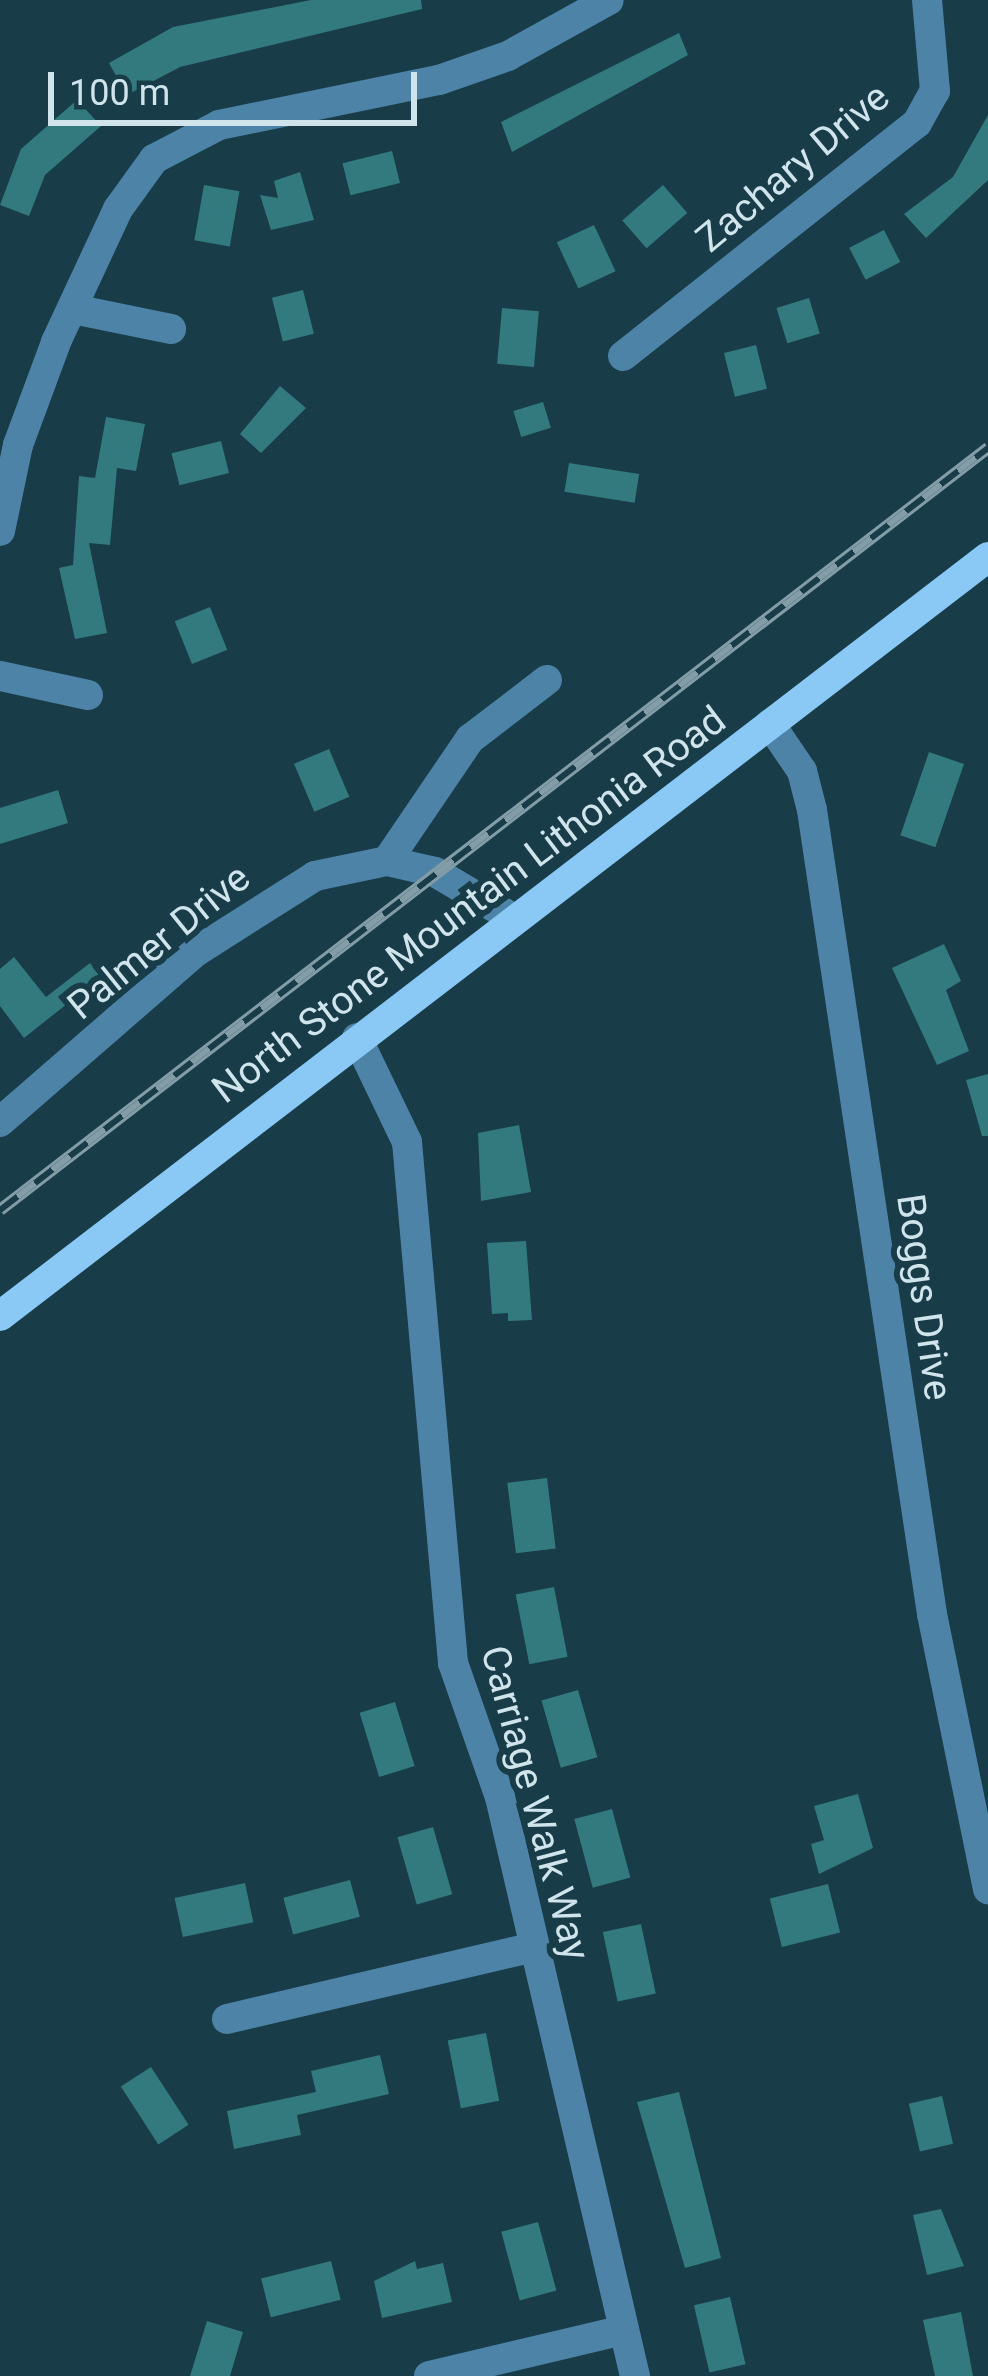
<!DOCTYPE html>
<html>
<head>
<meta charset="utf-8">
<style>
	body { margin:0 }
	#map { position:relative; width:988px; height:2376px; overflow:hidden; background:#183d48; font-family:Roboto,sans-serif }
	div>[style] { position:absolute }
	[style*='--x'] { left:calc(var(--x)*1px); top:calc(var(--y)*1px); width:calc(var(--w)*1px); rotate:calc(var(--a)*1deg) }
	.building>* { inset:0; background:#327a7d; transform-origin:0 0 }
	.minor>* { height:30px; margin:-15px; padding:0 15px; transform-origin:15px; border-radius:15px; background:#4e83a8 }
	.major>* { height:30px; margin:-15px; padding:0 15px; transform-origin:15px; border-radius:15px; background:#8ac9f6 }
	.rail>* { height:12px; margin-top:-6px; transform-origin:0; background:repeating-linear-gradient(90deg,#183d48 0 22px,#829da6 0 44px); box-sizing:border-box; border-block:3px solid #829da6 }
	span { translate:-50% -50%; white-space:nowrap; text-align:center; line-height:1.15; -webkit-text-stroke:12px #183d48; paint-order:stroke }
	.street-label { font-size:39px; color:#d0e4eb }
	.scale { position:absolute; left:48px; top:72px; width:369px; height:54px; box-sizing:border-box; border:6px solid #d0e4eb; border-top:0; padding-left:15px; font-size:36px; line-height:42px; white-space:nowrap; color:#d0e4eb; -webkit-text-stroke:9px #183d48; paint-order:stroke }
</style>
</head>
<body>
<div id="map">
	<div class="building">
		<div style="clip-path:polygon(311px 0,421px 0,422px 9px,180px 67px,127px 95px,109px 63px,173px 27px)"></div>
		<div style="clip-path:polygon(679px 33px,688px 55px,512px 152px,501px 122px)"></div>
		<div style="clip-path:polygon(77px 100px,101px 126px,45px 175px,29px 216px,0 205px,21px 149px)"></div>
		<div style="clip-path:polygon(988px 115px,988px 180px,926px 238px,904px 214px,953px 177px)"></div>
		<div style="left:392px;top:151px;width:33px;height:51px;rotate:76deg"></div>
		<div style="clip-path:polygon(300px 172px,314px 220px,271px 230px,260px 195px,278px 198px,274px 181px)"></div>
		<div style="left:204px;top:185px;width:36px;height:56px;rotate:10deg"></div>
		<div style="left:663px;top:185px;width:37px;height:54px;rotate:49deg"></div>
		<div style="left:594px;top:225px;width:51px;height:41px;rotate:65deg"></div>
		<div style="left:884px;top:230px;width:36px;height:39px;rotate:63deg"></div>
		<div style="left:303px;top:290px;width:45px;height:32px;rotate:76deg"></div>
		<div style="left:809px;top:298px;width:37px;height:34px;rotate:73deg"></div>
		<div style="left:502px;top:308px;width:37px;height:56px;rotate:5deg"></div>
		<div style="left:756px;top:345px;width:45px;height:33px;rotate:76deg"></div>
		<div style="clip-path:polygon(280px 386px,306px 408px,261px 453px,240px 434px)"></div>
		<div style="left:543px;top:402px;width:27px;height:31px;rotate:73deg"></div>
		<div style="clip-path:polygon(106px 417px,145px 424px,136px 471px,117px 468px,110px 545px,89px 543px,107px 633px,75px 639px,59px 568px,73px 565px,79px 476px,95px 478px)"></div>
		<div style="left:221px;top:441px;width:33px;height:51px;rotate:76deg"></div>
		<div style="left:569px;top:463px;width:71px;height:29px;rotate:9deg"></div>
		<div style="left:210px;top:607px;width:46px;height:38px;rotate:68deg"></div>
		<div style="left:329px;top:749px;width:52px;height:38px;rotate:67deg"></div>
		<div style="left:929px;top:752px;width:37px;height:88px;rotate:19deg"></div>
		<div style="clip-path:polygon(58px 790px,68px 823px,0 844px,0 808px)"></div>
		<div style="clip-path:polygon(944px 944px,961px 981px,946px 990px,969px 1051px,937px 1065px,892px 968px)"></div>
		<div style="clip-path:polygon(14px 957px,46px 997px,90px 963px,101px 977px,24px 1038px,0 1006px,0 969px)"></div>
		<div style="clip-path:polygon(988px 1074px,988px 1136px,982px 1136px,966px 1080px)"></div>
		<div style="clip-path:polygon(519px 1125px,531px 1192px,481px 1201px,478px 1133px)"></div>
		<div style="clip-path:polygon(526px 1241px,532px 1320px,508px 1321px,508px 1313px,492px 1314px,487px 1243px)"></div>
		<div style="left:547px;top:1478px;width:71px;height:40px;rotate:83deg"></div>
		<div style="left:554px;top:1587px;width:71px;height:39px;rotate:79deg"></div>
		<div style="left:578px;top:1690px;width:70px;height:38px;rotate:74deg"></div>
		<div style="left:395px;top:1702px;width:67px;height:37px;rotate:73deg"></div>
		<div style="clip-path:polygon(858px 1794px,873px 1848px,819px 1874px,811px 1844px,824px 1840px,814px 1806px)"></div>
		<div style="left:612px;top:1809px;width:71px;height:39px;rotate:75deg"></div>
		<div style="left:433px;top:1827px;width:70px;height:37px;rotate:74deg"></div>
		<div style="left:350px;top:1880px;width:38px;height:69px;rotate:75deg"></div>
		<div style="left:245px;top:1883px;width:40px;height:72px;rotate:78deg"></div>
		<div style="left:828px;top:1884px;width:50px;height:60px;rotate:76deg"></div>
		<div style="left:641px;top:1924px;width:71px;height:39px;rotate:78deg"></div>
		<div style="left:486px;top:2033px;width:69px;height:39px;rotate:79deg"></div>
		<div style="clip-path:polygon(380px 2055px,389px 2094px,297px 2115px,301px 2135px,234px 2149px,227px 2111px,316px 2092px,311px 2071px)"></div>
		<div style="left:151px;top:2067px;width:69px;height:36px;rotate:57deg"></div>
		<div style="clip-path:polygon(679px 2092px,721px 2258px,685px 2268px,637px 2102px)"></div>
		<div style="left:942px;top:2096px;width:49px;height:34px;rotate:77deg"></div>
		<div style="clip-path:polygon(941px 2209px,964px 2266px,927px 2275px,913px 2215px)"></div>
		<div style="left:538px;top:2222px;width:71px;height:38px;rotate:75deg"></div>
		<div style="left:331px;top:2261px;width:40px;height:72px;rotate:76deg"></div>
		<div style="clip-path:polygon(415px 2261px,417px 2269px,443px 2263px,452px 2302px,382px 2318px,374px 2281px)"></div>
		<div style="left:730px;top:2297px;width:69px;height:37px;rotate:77deg"></div>
		<div style="clip-path:polygon(961px 2312px,973px 2376px,935px 2376px,923px 2320px)"></div>
		<div style="clip-path:polygon(207px 2321px,243px 2332px,230px 2376px,190px 2376px)"></div>
	</div>
	<div class="minor">
		<div style="--x:78;--y:310;--w:95;--a:11.5"></div>
		<div style="--x:623;--y:356;--w:375;--a:-38.4"></div>
		<div style="--x:917;--y:123;--w:37;--a:-61"></div>
		<div style="--x:935;--y:91;--w:91;--a:-95"></div>
		<div style="--x:0;--y:531;--w:88;--a:-78.2"></div>
		<div style="--x:18;--y:445;--w:110;--a:-69.7"></div>
		<div style="--x:56;--y:342;--w:147;--a:-65"></div>
		<div style="--x:118;--y:209;--w:62;--a:-54.2"></div>
		<div style="--x:154;--y:159;--w:73;--a:-27.6"></div>
		<div style="--x:219;--y:125;--w:225;--a:-11.6"></div>
		<div style="--x:439;--y:80;--w:73;--a:-19.2"></div>
		<div style="--x:508;--y:56;--w:115;--a:-29"></div>
		<div style="--x:0;--y:676;--w:90;--a:12.2"></div>
		<div style="--x:770;--y:724;--w:57;--a:55.8"></div>
		<div style="--x:802;--y:771;--w:40;--a:75.6"></div>
		<div style="--x:812;--y:810;--w:813;--a:81.51"></div>
		<div style="--x:932;--y:1614;--w:281;--a:78.5"></div>
		<div style="--x:387;--y:861;--w:148;--a:-55.8"></div>
		<div style="--x:470;--y:739;--w:97;--a:-37.5"></div>
		<div style="--x:357;--y:1038;--w:115;--a:64.3"></div>
		<div style="--x:407;--y:1142;--w:523;--a:84.95"></div>
		<div style="--x:453;--y:1663;--w:142;--a:70.7"></div>
		<div style="--x:500;--y:1797;--w:595;--a:76.88"></div>
		<div style="--x:0;--y:1122;--w:261;--a:-41"></div>
		<div style="--x:197;--y:951;--w:140;--a:-32.4"></div>
		<div style="--x:315;--y:876;--w:74;--a:-11.8"></div>
		<div style="--x:387;--y:861;--w:49;--a:12.9"></div>
		<div style="--x:435;--y:872;--w:88;--a:30.6"></div>
		<div style="--x:227;--y:2019;--w:316;--a:-13.2"></div>
		<div style="--x:429;--y:2376;--w:200;--a:-13.3"></div>
	</div>
	<div class="major">
		<div style="--x:0;--y:1316;--w:1246;--a:-37.53"></div>
	</div>
	<div class="rail">
		<div style="--x:0;--y:1210;--w:1248;--a:-37.64"></div>
	</div>
	<div class="street-label">
		<span style="left:793px;top:168px;rotate:-40deg">Zachary Drive</span>
		<span style="left:469px;top:905px;rotate:-37deg">North Stone Mountain Lithonia Road</span>
		<span style="left:159px;top:942px;rotate:-39deg">Palmer Drive</span>
		<span style="left:924px;top:1297px;rotate:82deg">Boggs Drive</span>
		<span style="left:535px;top:1803px;rotate:75deg">Carriage Walk Way</span>
	</div>
	<div class="scale">100 m</div>
</div>
</body>
</html>
